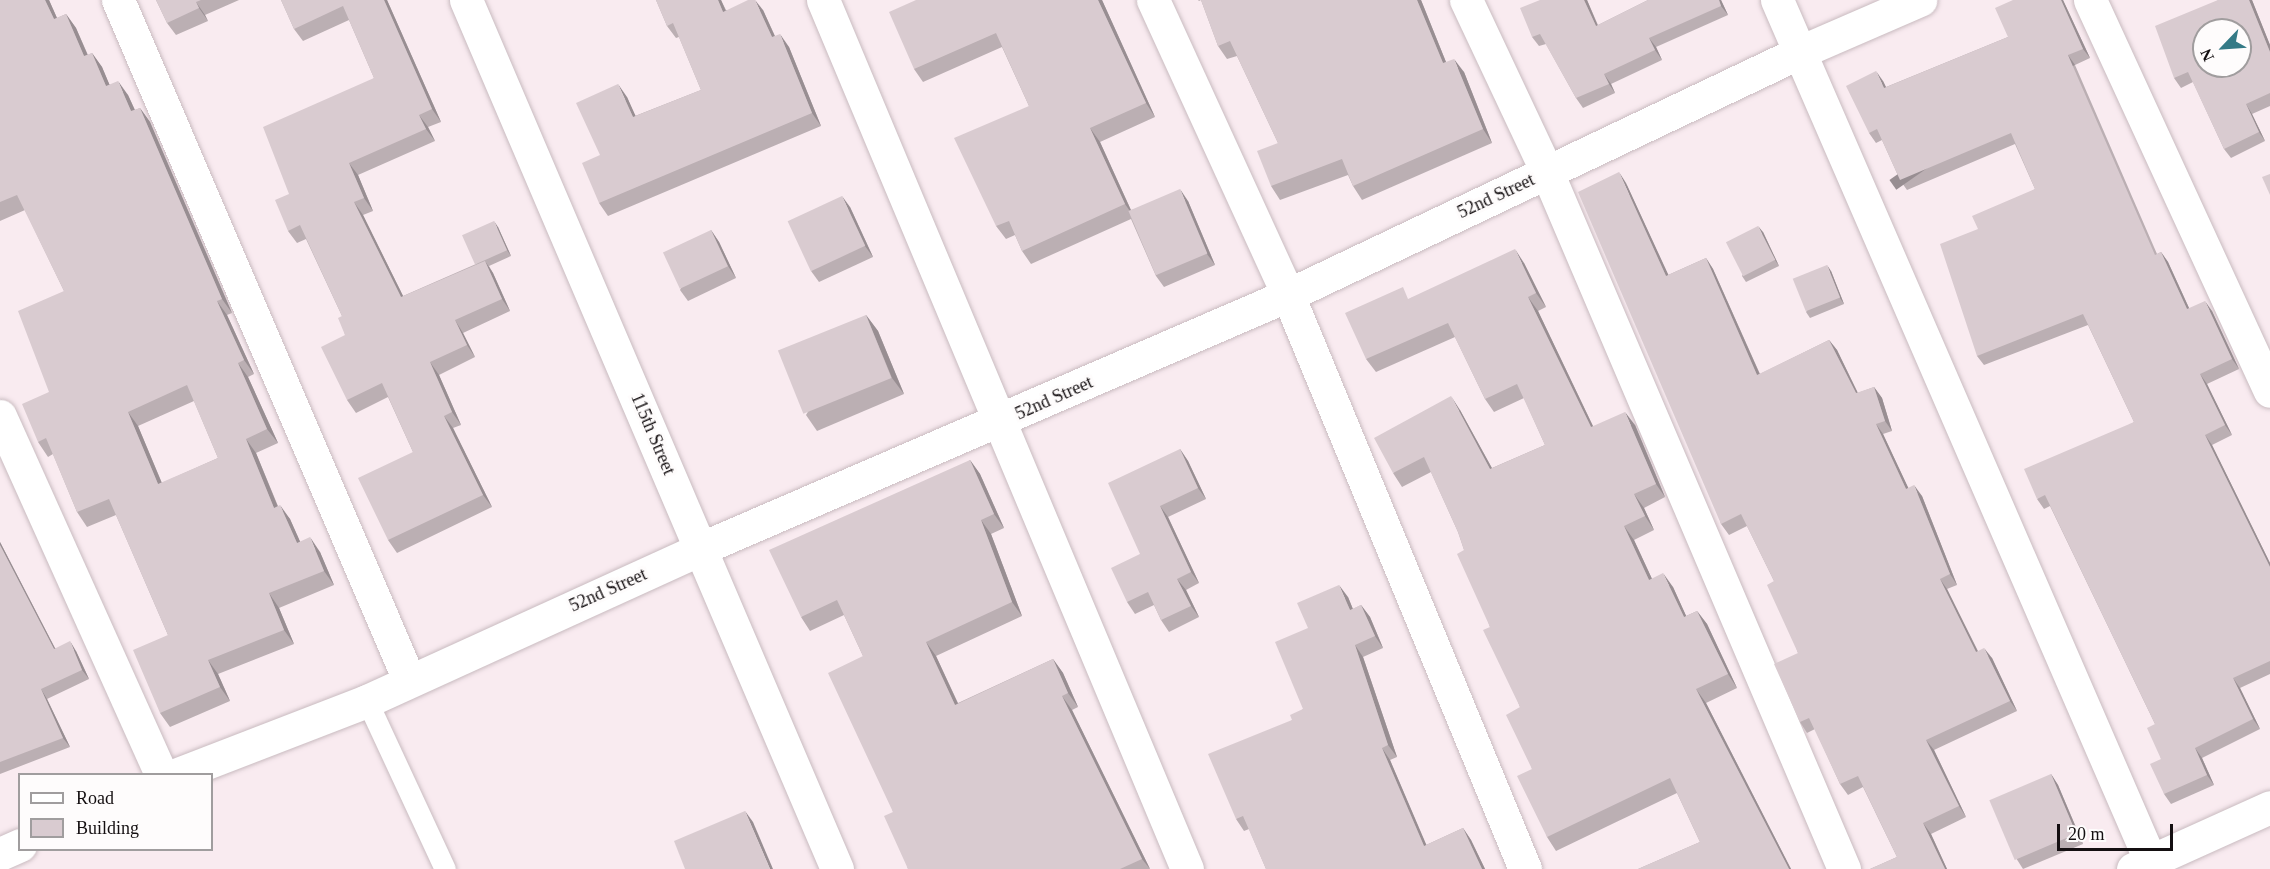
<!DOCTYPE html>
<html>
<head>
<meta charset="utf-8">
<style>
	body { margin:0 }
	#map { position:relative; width:2270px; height:869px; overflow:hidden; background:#f9ebf0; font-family:Georgia,serif }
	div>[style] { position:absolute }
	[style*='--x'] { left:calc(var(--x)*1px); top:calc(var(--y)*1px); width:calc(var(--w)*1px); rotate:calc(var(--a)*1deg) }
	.roads { filter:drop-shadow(0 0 2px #c9bbc0) drop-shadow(0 0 2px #c9bbc0) }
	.lane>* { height:21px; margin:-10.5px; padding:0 10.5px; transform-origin:10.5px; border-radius:10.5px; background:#fff }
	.street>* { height:33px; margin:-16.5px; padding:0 16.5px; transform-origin:16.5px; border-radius:16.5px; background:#fff }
	.wall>* { inset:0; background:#bbafb3 }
	.shaded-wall>* { inset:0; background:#988e92; transform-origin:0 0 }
	.building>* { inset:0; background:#d9cbd0; transform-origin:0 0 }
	span { translate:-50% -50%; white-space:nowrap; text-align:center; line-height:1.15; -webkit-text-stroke:6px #fefcfc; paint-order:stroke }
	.street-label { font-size:18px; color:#140f11 }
	.legend { position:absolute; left:18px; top:773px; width:195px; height:78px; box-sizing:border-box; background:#fefcfc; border:2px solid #a09d9e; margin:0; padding:8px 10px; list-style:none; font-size:18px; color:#140f11 }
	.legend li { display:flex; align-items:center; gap:12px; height:30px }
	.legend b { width:30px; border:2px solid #a09d9e }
	.north { position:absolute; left:2192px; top:18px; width:60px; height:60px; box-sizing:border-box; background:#fefcfc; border:2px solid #a09d9e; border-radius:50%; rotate:245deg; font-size:16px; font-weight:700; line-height:24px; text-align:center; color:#140f11 }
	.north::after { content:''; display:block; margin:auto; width:21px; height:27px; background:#347a86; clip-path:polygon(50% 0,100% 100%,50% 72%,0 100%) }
	.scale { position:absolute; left:2057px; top:824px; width:116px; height:27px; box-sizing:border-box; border:3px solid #140f11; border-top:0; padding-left:8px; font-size:18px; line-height:21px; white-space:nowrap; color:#140f11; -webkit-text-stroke:4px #fefcfc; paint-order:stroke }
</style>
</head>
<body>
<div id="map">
	<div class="roads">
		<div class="lane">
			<div style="--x:367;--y:701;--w:185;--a:65.1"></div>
		</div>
		<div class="street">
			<div style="--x:118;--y:0;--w:740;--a:66.83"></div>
			<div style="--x:466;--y:0;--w:945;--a:66.88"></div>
			<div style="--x:823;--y:0;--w:942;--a:67.27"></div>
			<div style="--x:1153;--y:0;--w:324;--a:65.4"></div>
			<div style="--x:1288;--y:295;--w:621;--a:67.56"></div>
			<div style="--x:1466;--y:0;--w:190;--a:64.8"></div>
			<div style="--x:1547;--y:172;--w:758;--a:66.92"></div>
			<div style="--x:1777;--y:0;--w:947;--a:66.55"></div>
			<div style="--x:2090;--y:0;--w:430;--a:65.3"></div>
			<div style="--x:0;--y:416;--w:393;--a:65.8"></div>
			<div style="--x:178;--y:774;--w:203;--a:-21.1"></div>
			<div style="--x:367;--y:701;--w:368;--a:-24.5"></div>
			<div style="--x:702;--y:548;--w:638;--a:-23.35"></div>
			<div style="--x:1288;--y:295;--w:569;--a:-25.39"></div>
			<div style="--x:1802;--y:51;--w:129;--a:-23.4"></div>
			<div style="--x:0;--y:854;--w:22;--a:-24"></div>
			<div style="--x:2133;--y:869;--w:150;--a:-24.3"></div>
		</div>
	</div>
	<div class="wall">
		<div style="clip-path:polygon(evenodd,0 0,49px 0,57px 18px,66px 14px,76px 28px,88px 55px,92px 53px,102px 67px,109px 84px,128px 95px,135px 110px,140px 108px,150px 122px,232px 313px,227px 315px,254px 374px,248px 377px,278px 443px,256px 453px,278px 506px,290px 519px,300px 542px,320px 552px,334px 585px,279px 608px,294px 644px,218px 674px,230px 701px,170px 727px,160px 713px,168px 635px,116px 515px,87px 527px,77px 512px,53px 454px,48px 457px,38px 442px,49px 392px,64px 291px,25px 210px,0 221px,0 0,194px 401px,218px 458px,162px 483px,138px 426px,194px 401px)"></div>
		<div style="clip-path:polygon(156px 0,239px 0,205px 15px,208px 21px,176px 35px,167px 23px)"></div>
		<div style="clip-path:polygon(281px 0,387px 0,441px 122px,428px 127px,435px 141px,358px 175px,373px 211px,363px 215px,403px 296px,476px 264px,498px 227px,511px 256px,489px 266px,493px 273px,510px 311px,463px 333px,475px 357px,439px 375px,461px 425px,453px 428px,492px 507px,397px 553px,388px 540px,413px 452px,388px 397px,356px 413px,347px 400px,345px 335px,342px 316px,306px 239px,297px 243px,288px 231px,289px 194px,374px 78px,349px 20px,303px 41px,294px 29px)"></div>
		<div style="clip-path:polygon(656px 0,721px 0,726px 10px,763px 10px,775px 36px,789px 47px,821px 126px,608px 216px,599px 203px,600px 155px,627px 97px,635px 116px,701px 90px,679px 37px,676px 38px,667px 26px)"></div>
		<div style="clip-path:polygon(916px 0,1102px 0,1155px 117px,1100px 142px,1131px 210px,1188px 201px,1215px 265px,1164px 287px,1156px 276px,1131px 219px,1031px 264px,1022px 251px,1015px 235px,1006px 239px,996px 226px,1029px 106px,1002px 47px,923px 82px,914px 69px)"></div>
		<div style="clip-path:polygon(1198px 0,1421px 0,1446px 62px,1464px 72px,1492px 143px,1362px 200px,1353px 186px,1348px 175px,1280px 200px,1271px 186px,1278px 143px,1237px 56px,1227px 59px,1218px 46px,1201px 0,1199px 1px)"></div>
		<div style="clip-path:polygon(1540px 0,1587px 0,1598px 25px,1648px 0,1721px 0,1728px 15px,1656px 47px,1662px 60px,1611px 84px,1615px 93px,1583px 108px,1576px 98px,1546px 44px,1539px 46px,1532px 37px)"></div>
		<div style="clip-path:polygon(2013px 0,2063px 0,2090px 58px,2075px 65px,2157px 254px,2161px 252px,2168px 262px,2189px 308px,2212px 311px,2239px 369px,2207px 384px,2232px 435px,2212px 445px,2270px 563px,2270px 674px,2240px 688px,2260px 729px,2202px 758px,2214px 785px,2171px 804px,2164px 794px,2161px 759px,2155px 724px,2050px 506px,2044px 509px,2037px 499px,2134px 422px,2088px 325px,1984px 365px,1977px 356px,1978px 229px,2035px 189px,2015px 144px,1907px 190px,1900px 180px,1882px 140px,1876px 143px,1869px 133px,1883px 81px,1886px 87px,2008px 37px)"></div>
		<div style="clip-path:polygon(2218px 0,2252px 0,2270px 45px,2270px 106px,2252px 114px,2265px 141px,2231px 158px,2224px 149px,2193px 82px,2181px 88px,2174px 78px)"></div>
		<div style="clip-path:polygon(1626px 183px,1668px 275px,1706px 258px,1713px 269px,1760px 374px,1829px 340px,1837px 350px,1858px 393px,1874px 387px,1882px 398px,1892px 431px,1883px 434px,1908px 488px,1922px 496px,1957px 585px,1947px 589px,1978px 651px,1992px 658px,2017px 711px,1934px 750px,1966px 817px,1931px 834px,1947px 869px,1870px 869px,1897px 857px,1863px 787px,1848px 795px,1840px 784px,1815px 729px,1807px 733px,1800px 722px,1798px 653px,1774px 581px,1747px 526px,1729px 535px,1721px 524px)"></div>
		<div style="clip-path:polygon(850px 207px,873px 257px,819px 282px,811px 271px)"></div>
		<div style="clip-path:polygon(711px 230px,719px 242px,736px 278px,688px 301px,680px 290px)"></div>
		<div style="clip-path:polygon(1763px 232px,1779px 266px,1746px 282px,1742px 276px)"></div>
		<div style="clip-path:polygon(1524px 263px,1546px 307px,1538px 311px,1593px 426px,1635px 425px,1665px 497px,1644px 508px,1654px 530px,1634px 540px,1652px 579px,1673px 587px,1686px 616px,1697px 611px,1707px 624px,1737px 688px,1706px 703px,1791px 869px,1638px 869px,1700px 842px,1677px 793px,1556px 851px,1547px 837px,1532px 769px,1520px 707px,1490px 627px,1458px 532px,1431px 472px,1402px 487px,1393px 473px,1460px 410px,1492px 468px,1545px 445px,1524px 398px,1494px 412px,1485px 399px,1455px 337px,1376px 372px,1366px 359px,1411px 298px)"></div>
		<div style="clip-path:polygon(1831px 271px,1844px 304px,1810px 318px,1806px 312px)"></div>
		<div style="clip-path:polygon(866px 315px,878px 331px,904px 394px,817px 431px,806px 415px)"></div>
		<div style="clip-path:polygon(1180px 449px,1188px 461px,1206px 499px,1168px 517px,1199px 583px,1186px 590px,1199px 617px,1169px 632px,1161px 620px,1154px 605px,1135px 614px,1127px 602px,1140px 554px)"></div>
		<div style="clip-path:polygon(970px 460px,980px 474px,1004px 528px,991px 534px,1022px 616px,936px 656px,958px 703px,1053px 659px,1063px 673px,1078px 707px,1072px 710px,1150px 869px,908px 869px,893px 812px,863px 656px,844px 615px,810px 631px,801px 617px)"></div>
		<div style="clip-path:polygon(0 542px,55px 648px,76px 651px,89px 679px,47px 699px,70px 747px,0 774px)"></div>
		<div style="clip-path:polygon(1348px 597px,1353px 609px,1361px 605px,1370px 617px,1383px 648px,1363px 657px,1397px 757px,1390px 760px,1426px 845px,1463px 828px,1471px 840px,1485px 869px,1266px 869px,1249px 829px,1244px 831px,1236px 819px,1292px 720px,1303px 709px,1308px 628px)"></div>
		<div style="clip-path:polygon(2051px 774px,2058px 785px,2083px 844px,2023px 869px,2016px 858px)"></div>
	</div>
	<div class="shaded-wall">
		<div style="clip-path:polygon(45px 0,49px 0,64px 34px,54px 19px)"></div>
		<div style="clip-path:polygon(384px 0,387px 0,441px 122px,432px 109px)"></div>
		<div style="clip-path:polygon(718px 0,721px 0,732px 25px,723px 12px)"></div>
		<div style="clip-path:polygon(755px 0,763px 10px,781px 50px,772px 37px)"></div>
		<div style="clip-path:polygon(1098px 0,1102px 0,1155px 117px,1146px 103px)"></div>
		<div style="clip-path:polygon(1417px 0,1421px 0,1452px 77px,1443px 63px)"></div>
		<div style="clip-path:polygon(1584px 0,1587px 0,1602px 36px,1596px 26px)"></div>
		<div style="clip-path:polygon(1719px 0,1721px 0,1728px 15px,1721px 6px)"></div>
		<div style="clip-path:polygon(2061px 0,2063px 0,2090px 58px,2083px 49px)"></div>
		<div style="clip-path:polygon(2249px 0,2252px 0,2270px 45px,2270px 52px)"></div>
		<div style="clip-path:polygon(196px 2px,205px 15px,208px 21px,199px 8px)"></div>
		<div style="clip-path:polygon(66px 14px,76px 28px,94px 70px,84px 56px)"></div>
		<div style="clip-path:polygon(780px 34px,789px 47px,821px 126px,812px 113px)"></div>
		<div style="clip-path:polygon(1649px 38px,1656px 47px,1662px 60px,1655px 50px)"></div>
		<div style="clip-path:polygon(92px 53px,102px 67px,116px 100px,106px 86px)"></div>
		<div style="left:2068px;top:55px;width:12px;height:218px;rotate:55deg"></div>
		<div style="clip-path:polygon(1454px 59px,1464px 72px,1492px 143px,1483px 129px)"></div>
		<div style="clip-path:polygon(1876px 71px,1883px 81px,1891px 98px,1884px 88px)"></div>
		<div style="clip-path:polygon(1604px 74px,1611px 84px,1615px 93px,1609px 84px)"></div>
		<div style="clip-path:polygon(118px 81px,128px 95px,142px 126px,131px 111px)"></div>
		<div style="clip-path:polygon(618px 84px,627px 97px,642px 130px,633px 117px)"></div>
		<div style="clip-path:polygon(2246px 104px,2252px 114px,2265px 141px,2259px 132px)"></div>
		<div style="clip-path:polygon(140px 108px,150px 122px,232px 313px,222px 299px)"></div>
		<div style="clip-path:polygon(419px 115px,428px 127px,435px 141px,426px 129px)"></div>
		<div style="clip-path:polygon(1090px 128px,1100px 142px,1134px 217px,1125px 204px)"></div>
		<div style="clip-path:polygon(349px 163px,358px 175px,373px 211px,364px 198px)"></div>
		<div style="clip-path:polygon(1619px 172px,1626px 183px,1674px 287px,1666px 276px)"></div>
		<div style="clip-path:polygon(1180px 189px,1188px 201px,1215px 265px,1207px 254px)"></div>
		<div style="clip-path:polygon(842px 196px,850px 207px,873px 257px,865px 246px)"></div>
		<div style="clip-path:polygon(354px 202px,363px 215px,410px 310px,401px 297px)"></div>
		<div style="clip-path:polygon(494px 221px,498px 227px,511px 256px,507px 250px)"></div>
		<div style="clip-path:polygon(1758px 226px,1763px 232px,1779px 266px,1775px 260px)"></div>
		<div style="clip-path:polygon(711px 230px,719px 242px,736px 278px,728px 266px)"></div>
		<div style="clip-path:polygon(1515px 249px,1524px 263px,1546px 307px,1536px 293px)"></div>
		<div style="clip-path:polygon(2161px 252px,2168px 262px,2194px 319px,2187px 309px)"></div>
		<div style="clip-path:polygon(1706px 258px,1713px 269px,1765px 386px,1757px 375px)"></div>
		<div style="clip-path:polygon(485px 261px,493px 273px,510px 311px,502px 299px)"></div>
		<div style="clip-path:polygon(1827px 265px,1831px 271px,1844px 304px,1840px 298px)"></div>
		<div style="clip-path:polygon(1528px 297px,1538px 311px,1600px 441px,1591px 427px)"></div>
		<div style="clip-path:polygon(217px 301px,227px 315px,254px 374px,244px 360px)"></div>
		<div style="clip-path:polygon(2205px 301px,2212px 311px,2239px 369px,2232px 359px)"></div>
		<div style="clip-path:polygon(866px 315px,878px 331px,904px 394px,892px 378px)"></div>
		<div style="clip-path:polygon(455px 320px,463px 333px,475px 357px,467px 345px)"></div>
		<div style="clip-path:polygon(1829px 340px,1837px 350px,1863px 404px,1856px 393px)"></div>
		<div style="clip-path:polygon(430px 362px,439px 375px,461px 425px,452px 412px)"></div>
		<div style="clip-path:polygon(238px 363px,248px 377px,278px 443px,267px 429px)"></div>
		<div style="clip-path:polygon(2200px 374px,2207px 384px,2232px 435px,2225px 425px)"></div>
		<div style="clip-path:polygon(1874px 387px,1882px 398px,1892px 431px,1885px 421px)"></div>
		<div style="clip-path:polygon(1451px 396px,1460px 410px,1500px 483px,1490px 469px)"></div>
		<div style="clip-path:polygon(128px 412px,138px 426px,168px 498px,158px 484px)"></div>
		<div style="clip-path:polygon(1625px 412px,1635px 425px,1665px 497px,1656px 484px)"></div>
		<div style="clip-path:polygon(444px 416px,453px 428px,492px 507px,483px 495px)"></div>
		<div style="clip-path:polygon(1876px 424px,1883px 434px,1914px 500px,1906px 489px)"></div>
		<div style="clip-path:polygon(2205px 435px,2212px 445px,2270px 563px,2270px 567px)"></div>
		<div style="clip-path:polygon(246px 439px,256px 453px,284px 522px,274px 508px)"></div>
		<div style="clip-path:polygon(1180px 449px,1188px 461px,1206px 499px,1198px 488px)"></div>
		<div style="clip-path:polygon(970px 460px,980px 474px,1004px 528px,994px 514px)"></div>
		<div style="clip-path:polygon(1914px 485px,1922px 496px,1957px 585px,1950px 574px)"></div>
		<div style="clip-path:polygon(1634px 494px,1644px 508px,1654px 530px,1645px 516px)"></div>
		<div style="clip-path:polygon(280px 505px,290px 519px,307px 557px,297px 543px)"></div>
		<div style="clip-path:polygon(1160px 506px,1168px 517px,1199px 583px,1191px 572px)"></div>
		<div style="clip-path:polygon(981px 520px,991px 534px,1022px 616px,1012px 602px)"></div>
		<div style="clip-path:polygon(1624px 526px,1634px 540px,1659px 594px,1649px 580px)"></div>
		<div style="clip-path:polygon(310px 537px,320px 552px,334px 585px,324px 571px)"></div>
		<div style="clip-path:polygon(0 542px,60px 658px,54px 649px,0 545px)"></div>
		<div style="clip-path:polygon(1663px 573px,1673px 587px,1693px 631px,1684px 617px)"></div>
		<div style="clip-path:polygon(1177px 579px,1186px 590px,1199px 617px,1191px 606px)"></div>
		<div style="clip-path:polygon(1940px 579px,1947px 589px,1983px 662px,1976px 652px)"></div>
		<div style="clip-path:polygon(1339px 585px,1348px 597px,1358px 622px,1350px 610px)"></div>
		<div style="clip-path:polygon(269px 593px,279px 608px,294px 644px,284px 630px)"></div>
		<div style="clip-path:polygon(1361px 605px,1370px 617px,1383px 648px,1375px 636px)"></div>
		<div style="clip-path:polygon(1697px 611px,1707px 624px,1737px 688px,1728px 674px)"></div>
		<div style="clip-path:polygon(70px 641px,76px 651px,89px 679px,82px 670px)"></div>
		<div style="clip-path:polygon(926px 642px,936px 656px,965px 719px,955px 705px)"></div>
		<div style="clip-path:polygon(1355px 645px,1363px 657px,1397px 757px,1388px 745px)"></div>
		<div style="clip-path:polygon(1984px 648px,1992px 658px,2017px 711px,2010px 701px)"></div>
		<div style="clip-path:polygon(1053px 659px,1063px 673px,1078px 707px,1068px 693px)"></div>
		<div style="clip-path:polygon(208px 660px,218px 674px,230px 701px,220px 687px)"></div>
		<div style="clip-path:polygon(2233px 678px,2240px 688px,2260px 729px,2253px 719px)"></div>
		<div style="clip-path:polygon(41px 689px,47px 699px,70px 747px,63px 738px)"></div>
		<div style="clip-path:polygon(1696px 689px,1706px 703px,1791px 869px,1789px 869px)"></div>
		<div style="clip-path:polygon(1062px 696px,1072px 710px,1150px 869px,1142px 859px)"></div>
		<div style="clip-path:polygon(1926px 740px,1934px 750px,1966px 817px,1959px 806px)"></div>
		<div style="clip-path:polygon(1382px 748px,1390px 760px,1432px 858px,1424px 846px)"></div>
		<div style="clip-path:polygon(2195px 748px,2202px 758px,2214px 785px,2207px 775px)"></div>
		<div style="clip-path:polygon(2051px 774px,2058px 785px,2083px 844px,2076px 834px)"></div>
		<div style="clip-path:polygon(745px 811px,753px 822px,773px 869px,770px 869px)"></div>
		<div style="clip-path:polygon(1923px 823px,1931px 834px,1947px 869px,1945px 869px)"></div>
		<div style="clip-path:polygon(1463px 828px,1471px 840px,1485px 869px,1482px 869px)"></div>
	</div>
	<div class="building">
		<div style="clip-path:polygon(evenodd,0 0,45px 0,54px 19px,66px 14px,84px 56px,92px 53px,106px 86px,118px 81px,131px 111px,140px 108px,222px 299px,217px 301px,244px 360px,238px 363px,267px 429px,246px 439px,274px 508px,280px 505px,297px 543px,310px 537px,324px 571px,269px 593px,284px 630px,208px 660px,220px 687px,160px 713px,133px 650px,168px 635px,109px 499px,77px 512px,46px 438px,38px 442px,22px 404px,49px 392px,18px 311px,64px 291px,17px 195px,0 202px,0 0,187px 385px,218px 458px,158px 484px,128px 412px,187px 385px)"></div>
		<div style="clip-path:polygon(156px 0,201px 0,196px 2px,199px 8px,167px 23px)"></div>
		<div style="clip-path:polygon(281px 0,384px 0,432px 109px,419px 115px,426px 129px,349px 163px,364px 198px,354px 202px,401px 297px,485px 261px,502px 299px,455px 320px,467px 345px,430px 362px,452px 412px,444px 416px,483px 495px,388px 540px,358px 478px,413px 452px,382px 383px,347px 400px,321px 347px,345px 335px,338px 318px,342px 316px,300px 225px,288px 231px,275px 200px,289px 194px,263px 127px,374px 78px,343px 6px,294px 29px)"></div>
		<div style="clip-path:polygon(656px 0,718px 0,723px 12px,748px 0,755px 0,772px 37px,780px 34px,812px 113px,599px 203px,582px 163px,600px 155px,576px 103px,618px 84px,633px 117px,701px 90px,673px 23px,667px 26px)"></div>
		<div style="clip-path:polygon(916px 0,1098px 0,1146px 103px,1090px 128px,1125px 204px,1022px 251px,1009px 221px,996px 226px,954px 138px,1029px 106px,996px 33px,914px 69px,889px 12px)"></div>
		<div style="clip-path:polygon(1201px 0,1417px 0,1443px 63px,1454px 59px,1483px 129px,1353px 186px,1342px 159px,1271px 186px,1257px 151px,1278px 143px,1230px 41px,1218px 46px)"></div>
		<div style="clip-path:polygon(1540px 0,1584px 0,1596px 26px,1648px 0,1719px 0,1721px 6px,1649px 38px,1655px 50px,1604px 74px,1609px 84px,1576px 98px,1540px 34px,1532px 37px,1520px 8px)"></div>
		<div style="clip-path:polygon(2013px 0,2061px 0,2083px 49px,2068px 55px,2155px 255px,2161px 252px,2187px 309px,2205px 301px,2232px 359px,2200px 374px,2225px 425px,2205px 435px,2270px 567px,2270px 661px,2233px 678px,2253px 719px,2195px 748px,2207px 775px,2164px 794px,2150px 764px,2161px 759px,2147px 728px,2155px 724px,2045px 495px,2037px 499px,2024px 469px,2134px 422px,2083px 314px,1977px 356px,1940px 244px,1978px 229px,1972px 216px,2035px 189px,2011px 133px,1900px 180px,1877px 129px,1869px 133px,1846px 86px,1876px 71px,1884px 88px,2008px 37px,1995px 8px)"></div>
		<div style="clip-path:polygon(evenodd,2218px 0,2249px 0,2270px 52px,2270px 93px,2246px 104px,2259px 132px,2224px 149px,2188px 72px,2174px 78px,2155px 26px,2218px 0,2204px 30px,2240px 30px,2240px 66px,2204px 66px,2204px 30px)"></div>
		<div style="clip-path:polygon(1619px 172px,1666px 276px,1706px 258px,1757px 375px,1829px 340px,1856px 393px,1874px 387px,1885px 421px,1876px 424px,1906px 489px,1914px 485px,1950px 574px,1940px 579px,1976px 652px,1984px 648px,2010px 701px,1926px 740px,1959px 806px,1923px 823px,1945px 869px,1870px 869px,1897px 857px,1858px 776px,1840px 784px,1809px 718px,1800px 722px,1774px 664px,1798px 653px,1767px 585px,1774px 581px,1741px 514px,1721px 524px,1578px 192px)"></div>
		<div style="clip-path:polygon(2270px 174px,2270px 195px,2262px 177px)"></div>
		<div style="left:1180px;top:189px;width:70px;height:56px;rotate:67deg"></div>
		<div style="left:842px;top:196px;width:55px;height:60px;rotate:65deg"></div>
		<div style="left:494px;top:221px;width:32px;height:35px;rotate:66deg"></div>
		<div style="left:1758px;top:226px;width:38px;height:36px;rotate:63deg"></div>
		<div style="left:711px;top:230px;width:40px;height:53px;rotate:65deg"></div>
		<div style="clip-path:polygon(1515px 249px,1536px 293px,1528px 297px,1591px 427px,1625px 412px,1656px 484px,1634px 494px,1645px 516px,1624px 526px,1649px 580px,1663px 573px,1684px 617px,1697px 611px,1728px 674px,1696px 689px,1789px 869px,1638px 869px,1700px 842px,1670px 778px,1547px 837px,1517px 776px,1532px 769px,1506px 715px,1520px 707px,1483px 630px,1490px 627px,1457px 554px,1464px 550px,1458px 532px,1424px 457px,1393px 473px,1374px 438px,1451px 396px,1490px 469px,1545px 445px,1517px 384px,1485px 399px,1448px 323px,1366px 359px,1345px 313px,1403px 287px,1408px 299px)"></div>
		<div style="left:1827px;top:265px;width:35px;height:37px;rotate:68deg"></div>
		<div style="left:866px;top:315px;width:68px;height:95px;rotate:68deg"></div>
		<div style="clip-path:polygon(1180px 449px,1198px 488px,1160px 506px,1191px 572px,1177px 579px,1191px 606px,1161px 620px,1148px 592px,1127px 602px,1111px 568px,1140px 554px,1108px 483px)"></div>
		<div style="clip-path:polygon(970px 460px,994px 514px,981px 520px,1012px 602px,926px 642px,955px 705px,1053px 659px,1068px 693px,1062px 696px,1142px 859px,1120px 869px,908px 869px,884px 816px,893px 812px,828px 673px,863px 656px,837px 600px,801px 617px,769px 550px)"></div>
		<div style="clip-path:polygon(0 545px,54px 649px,70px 641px,82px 670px,41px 689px,63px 738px,0 762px)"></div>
		<div style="clip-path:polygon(1339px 585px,1350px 610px,1361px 605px,1375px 636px,1355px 645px,1388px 745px,1382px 748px,1424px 846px,1463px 828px,1482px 869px,1266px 869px,1243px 816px,1236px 819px,1208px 754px,1292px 720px,1290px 715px,1303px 709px,1275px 642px,1308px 628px,1297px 603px)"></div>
		<div style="left:2051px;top:774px;width:65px;height:67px;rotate:67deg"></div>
		<div style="clip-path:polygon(745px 811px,770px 869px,685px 869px,674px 841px)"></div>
	</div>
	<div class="street-label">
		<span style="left:1496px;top:196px;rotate:-25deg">52nd Street</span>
		<span style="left:1054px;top:398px;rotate:-24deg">52nd Street</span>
		<span style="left:653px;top:434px;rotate:67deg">115th Street</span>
		<span style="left:608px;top:590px;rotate:-24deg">52nd Street</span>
	</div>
	<ul class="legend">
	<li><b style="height:8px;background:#fff"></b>Road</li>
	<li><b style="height:16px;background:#d9cbd0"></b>Building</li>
	</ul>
	<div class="north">N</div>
	<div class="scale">20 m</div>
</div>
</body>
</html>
